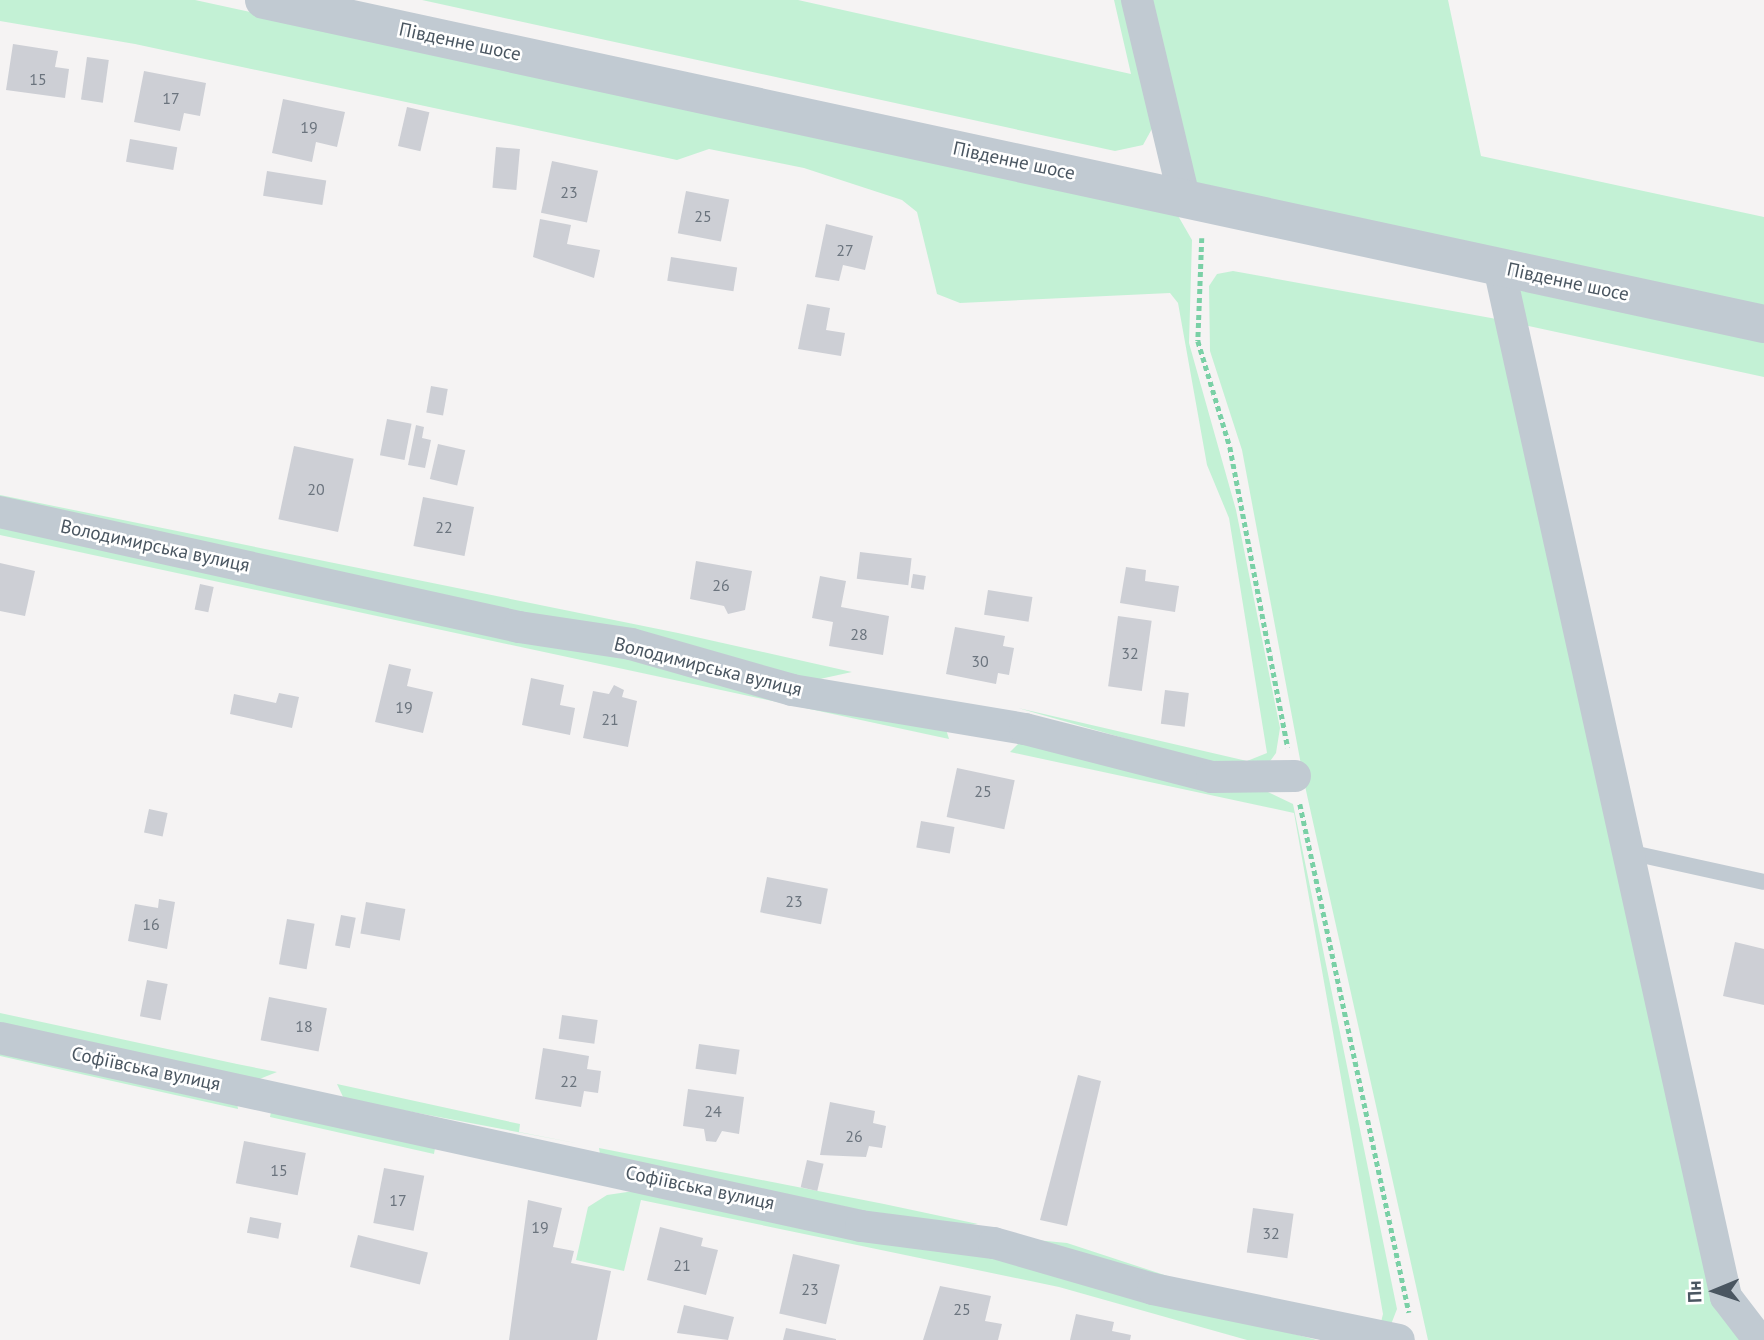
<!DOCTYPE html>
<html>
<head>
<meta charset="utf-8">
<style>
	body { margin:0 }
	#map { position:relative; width:1764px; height:1340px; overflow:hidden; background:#f5f3f3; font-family:"PT Sans",sans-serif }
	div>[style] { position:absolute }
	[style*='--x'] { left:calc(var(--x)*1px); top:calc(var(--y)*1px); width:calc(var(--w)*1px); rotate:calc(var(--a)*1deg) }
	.green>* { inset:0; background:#c3f1d5 }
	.building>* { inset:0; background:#cdcfd5; transform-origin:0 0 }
	.path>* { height:4.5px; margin-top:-2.25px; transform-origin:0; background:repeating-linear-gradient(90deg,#7ad0a6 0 5px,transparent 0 8.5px) }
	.service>* { height:16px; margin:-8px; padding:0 8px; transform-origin:8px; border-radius:8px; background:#c1cad2 }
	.minor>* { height:32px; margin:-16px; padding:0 16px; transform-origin:16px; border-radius:16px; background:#c1cad2 }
	.tertiary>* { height:38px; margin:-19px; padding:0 19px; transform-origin:19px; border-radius:19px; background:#c1cad2 }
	span { translate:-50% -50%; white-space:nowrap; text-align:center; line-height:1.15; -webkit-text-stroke:5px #fff; paint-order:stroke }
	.number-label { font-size:16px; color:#6b747e }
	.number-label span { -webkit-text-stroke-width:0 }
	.street-label { font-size:19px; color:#4a5661 }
	.north { position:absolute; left:1680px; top:1256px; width:70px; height:70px; -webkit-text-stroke:5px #fff; paint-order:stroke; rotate:268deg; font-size:19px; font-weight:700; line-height:28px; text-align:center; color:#4a5661 }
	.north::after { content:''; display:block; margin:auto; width:24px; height:32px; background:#4a5661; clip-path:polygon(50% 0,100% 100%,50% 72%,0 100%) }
</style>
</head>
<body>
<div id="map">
	<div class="green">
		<div style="clip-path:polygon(0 0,195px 0,1177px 214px,1192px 240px,1189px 343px,1236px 510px,1280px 728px,1276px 753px,1268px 764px,1243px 772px,1018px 708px,1247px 761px,1267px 753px,1229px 518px,1207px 465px,1178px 303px,1170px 293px,960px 303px,937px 294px,917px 212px,902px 200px,804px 168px,709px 149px,677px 160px,135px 44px,0 21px)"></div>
		<div style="clip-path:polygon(422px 0,798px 0,1131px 74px,1114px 0,1127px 0,1154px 125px,1143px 145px,1115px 151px)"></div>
		<div style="clip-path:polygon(1137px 0,1448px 0,1481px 156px,1764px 217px,1764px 377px,1515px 323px,1726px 1297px,1759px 1340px,1428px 1340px,1305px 786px,1242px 450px,1210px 351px,1209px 286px,1217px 274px,1233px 271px,1513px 322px,1499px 267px,1184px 197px)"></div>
		<div style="clip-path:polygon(0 495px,678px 633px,852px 672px,806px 682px,0 504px)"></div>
		<div style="clip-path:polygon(0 519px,945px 726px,949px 739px,0 535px)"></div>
		<div style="clip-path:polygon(1019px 743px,1266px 791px,1293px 804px,1397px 1309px,1390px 1327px,1227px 1301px,1036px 1240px,1067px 1243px,1207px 1289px,1381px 1322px,1383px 1314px,1294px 813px,1010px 752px)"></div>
		<div style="clip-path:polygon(0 1013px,237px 1064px,277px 1072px,257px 1080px,0 1027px)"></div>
		<div style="clip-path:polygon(0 1045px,237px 1103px,238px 1109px,0 1056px)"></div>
		<div style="clip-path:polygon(337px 1084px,520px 1124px,519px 1132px,581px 1144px,344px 1099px)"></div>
		<div style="clip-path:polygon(271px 1112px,435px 1148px,434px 1154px,270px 1117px)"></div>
		<div style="clip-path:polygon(599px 1148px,884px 1204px,978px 1224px,934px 1229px,600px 1154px)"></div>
		<div style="clip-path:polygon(634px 1191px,944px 1243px,1317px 1340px,1247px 1340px,1059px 1287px,641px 1200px,624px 1271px,576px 1260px,588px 1207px,607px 1195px)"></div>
	</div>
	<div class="building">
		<div style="clip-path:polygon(13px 44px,58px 51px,55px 67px,69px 69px,65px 98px,6px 90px)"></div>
		<div style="left:87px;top:57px;width:22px;height:43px;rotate:8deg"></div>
		<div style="clip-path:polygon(144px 71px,206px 83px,200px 116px,184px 113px,180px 131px,134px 122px)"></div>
		<div style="clip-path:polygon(283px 99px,345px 112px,337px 147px,316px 142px,312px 162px,272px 153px)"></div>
		<div style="left:407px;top:107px;width:23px;height:40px;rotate:13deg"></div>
		<div style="left:130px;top:139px;width:48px;height:23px;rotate:10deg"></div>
		<div style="left:496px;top:147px;width:24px;height:41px;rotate:5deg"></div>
		<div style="left:552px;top:161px;width:47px;height:53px;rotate:12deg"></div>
		<div style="left:267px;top:171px;width:60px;height:25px;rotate:9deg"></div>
		<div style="left:686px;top:191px;width:44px;height:43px;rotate:11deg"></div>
		<div style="clip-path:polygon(540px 219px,571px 225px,567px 244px,600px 250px,594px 278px,533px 257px)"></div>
		<div style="clip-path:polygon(826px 224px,873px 236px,865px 270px,843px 265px,839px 281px,815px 277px)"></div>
		<div style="left:671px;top:257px;width:67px;height:24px;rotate:9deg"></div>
		<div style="clip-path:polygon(807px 304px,830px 308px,826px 330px,845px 333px,841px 356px,798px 349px)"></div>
		<div style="left:431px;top:386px;width:17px;height:27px;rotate:10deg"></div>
		<div style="left:387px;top:419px;width:25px;height:37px;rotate:11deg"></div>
		<div style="clip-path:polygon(416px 425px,424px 427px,422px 438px,431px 440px,425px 468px,408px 465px)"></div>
		<div style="left:438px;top:444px;width:28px;height:36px;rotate:13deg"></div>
		<div style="left:294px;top:446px;width:61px;height:75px;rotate:12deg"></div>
		<div style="left:423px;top:497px;width:52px;height:50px;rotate:11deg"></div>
		<div style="left:860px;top:552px;width:52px;height:27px;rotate:7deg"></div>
		<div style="clip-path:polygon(696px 561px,752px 571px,745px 610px,728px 614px,724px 606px,690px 599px)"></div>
		<div style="clip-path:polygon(0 563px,35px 571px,25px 616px,0 611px)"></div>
		<div style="clip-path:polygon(1126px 567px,1146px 570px,1145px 581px,1179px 586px,1175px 612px,1120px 603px)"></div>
		<div style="left:913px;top:574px;width:13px;height:14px;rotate:9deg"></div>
		<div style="clip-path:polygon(820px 576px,846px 581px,841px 607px,889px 616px,883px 655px,829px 646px,833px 622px,812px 618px)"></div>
		<div style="left:200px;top:584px;width:14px;height:26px;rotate:12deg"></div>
		<div style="left:988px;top:590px;width:45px;height:25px;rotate:9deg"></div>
		<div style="left:1118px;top:616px;width:34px;height:71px;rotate:8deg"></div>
		<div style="clip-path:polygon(955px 627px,1005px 636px,1003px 646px,1014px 648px,1009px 675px,998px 673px,996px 684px,946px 674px)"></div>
		<div style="clip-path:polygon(389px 664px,411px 669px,407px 686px,433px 692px,423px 733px,375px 722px)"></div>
		<div style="clip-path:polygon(531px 678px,564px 685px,560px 705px,575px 708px,570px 735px,522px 725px)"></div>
		<div style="clip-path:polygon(614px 685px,624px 690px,622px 697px,637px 701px,628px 747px,583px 738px,593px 691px,609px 694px)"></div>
		<div style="left:1165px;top:690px;width:24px;height:34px;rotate:7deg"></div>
		<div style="clip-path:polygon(279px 693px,299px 697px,292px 728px,230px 714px,234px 694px,276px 703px)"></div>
		<div style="left:957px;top:768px;width:59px;height:50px;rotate:12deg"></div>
		<div style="left:149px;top:809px;width:19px;height:24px;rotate:12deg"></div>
		<div style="left:921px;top:821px;width:34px;height:27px;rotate:10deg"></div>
		<div style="left:767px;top:877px;width:62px;height:36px;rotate:11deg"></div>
		<div style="clip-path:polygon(159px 899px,175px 902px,167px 949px,128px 941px,135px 904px,158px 908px)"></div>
		<div style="left:366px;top:902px;width:40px;height:32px;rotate:10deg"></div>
		<div style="left:341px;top:915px;width:15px;height:31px;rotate:11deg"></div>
		<div style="left:287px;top:919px;width:28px;height:46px;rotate:10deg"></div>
		<div style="clip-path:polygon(1735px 942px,1764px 949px,1764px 1005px,1723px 996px)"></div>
		<div style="left:147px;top:980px;width:21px;height:37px;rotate:11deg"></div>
		<div style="left:269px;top:997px;width:59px;height:44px;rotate:11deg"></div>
		<div style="left:562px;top:1015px;width:36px;height:24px;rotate:8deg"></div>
		<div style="left:699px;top:1044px;width:41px;height:25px;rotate:8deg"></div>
		<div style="clip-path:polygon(543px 1048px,589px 1056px,587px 1069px,601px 1071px,598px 1093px,584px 1091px,581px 1107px,535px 1099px)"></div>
		<div style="clip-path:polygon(1078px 1075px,1101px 1081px,1067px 1226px,1040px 1220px)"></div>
		<div style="clip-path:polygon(688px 1089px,744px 1097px,739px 1134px,722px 1131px,716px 1142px,706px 1141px,704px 1129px,683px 1126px)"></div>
		<div style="clip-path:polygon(830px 1102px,875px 1111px,873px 1123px,886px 1126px,882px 1148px,869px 1146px,866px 1157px,820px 1155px)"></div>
		<div style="left:244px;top:1141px;width:63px;height:43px;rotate:11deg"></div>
		<div style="left:807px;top:1160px;width:17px;height:28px;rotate:13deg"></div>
		<div style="left:384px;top:1168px;width:41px;height:56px;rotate:11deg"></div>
		<div style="clip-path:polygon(528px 1200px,562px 1208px,553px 1247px,574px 1251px,571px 1263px,611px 1271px,597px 1340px,509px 1340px)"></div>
		<div style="left:1253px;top:1208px;width:41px;height:45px;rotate:8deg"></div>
		<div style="left:250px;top:1217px;width:32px;height:16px;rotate:11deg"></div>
		<div style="clip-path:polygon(660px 1227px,703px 1238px,701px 1246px,718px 1250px,706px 1295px,647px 1280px)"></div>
		<div style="left:358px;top:1235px;width:72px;height:33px;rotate:14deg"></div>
		<div style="left:793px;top:1254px;width:48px;height:61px;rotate:13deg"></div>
		<div style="clip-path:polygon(940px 1286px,991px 1296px,985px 1321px,1002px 1324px,998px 1340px,923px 1340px)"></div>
		<div style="clip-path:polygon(684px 1305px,734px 1317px,728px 1340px,677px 1333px)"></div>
		<div style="clip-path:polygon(1076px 1314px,1114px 1322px,1112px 1331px,1131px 1335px,1130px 1340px,1070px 1340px)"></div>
		<div style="clip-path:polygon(786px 1328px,836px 1339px,836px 1340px,783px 1340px)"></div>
	</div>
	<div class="path">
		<div style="--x:1202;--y:238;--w:103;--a:92.2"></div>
		<div style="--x:1198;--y:341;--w:111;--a:73.2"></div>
		<div style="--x:1230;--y:447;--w:306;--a:79.1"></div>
		<div style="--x:1300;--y:804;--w:520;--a:77.89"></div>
	</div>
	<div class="service">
		<div style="--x:1628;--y:852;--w:139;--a:12.4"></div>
	</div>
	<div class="minor">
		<div style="--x:1137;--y:0;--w:203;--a:76.6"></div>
		<div style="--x:1499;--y:267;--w:1055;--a:77.57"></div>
		<div style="--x:1726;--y:1297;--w:54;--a:52.5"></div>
		<div style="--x:0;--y:512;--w:532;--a:12.49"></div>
		<div style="--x:519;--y:627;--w:113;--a:8.6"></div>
		<div style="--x:631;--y:644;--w:167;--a:15.9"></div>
		<div style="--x:792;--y:690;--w:236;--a:9.5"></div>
		<div style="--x:1025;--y:729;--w:193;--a:14.4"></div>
		<div style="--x:1212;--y:777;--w:83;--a:-0.7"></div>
		<div style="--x:0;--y:1038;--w:881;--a:12.32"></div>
		<div style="--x:861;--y:1226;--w:134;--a:7.3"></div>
		<div style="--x:994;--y:1243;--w:166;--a:16.1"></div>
		<div style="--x:1153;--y:1289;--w:251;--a:11.7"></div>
	</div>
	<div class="tertiary">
		<div style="--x:264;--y:0;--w:1535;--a:12.19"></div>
	</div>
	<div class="number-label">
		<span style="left:38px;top:79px">15</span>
		<span style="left:171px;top:98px">17</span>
		<span style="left:309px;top:127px">19</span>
		<span style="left:569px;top:192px">23</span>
		<span style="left:703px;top:216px">25</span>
		<span style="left:845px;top:250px">27</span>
		<span style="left:316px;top:489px">20</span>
		<span style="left:444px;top:527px">22</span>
		<span style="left:721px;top:585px">26</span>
		<span style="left:859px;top:634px">28</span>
		<span style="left:1130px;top:653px">32</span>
		<span style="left:980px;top:661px">30</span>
		<span style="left:404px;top:707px">19</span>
		<span style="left:610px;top:719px">21</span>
		<span style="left:983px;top:791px">25</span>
		<span style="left:794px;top:901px">23</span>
		<span style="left:151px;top:924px">16</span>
		<span style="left:304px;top:1026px">18</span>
		<span style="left:569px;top:1081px">22</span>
		<span style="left:713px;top:1111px">24</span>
		<span style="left:854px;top:1136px">26</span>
		<span style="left:279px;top:1170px">15</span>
		<span style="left:398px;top:1200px">17</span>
		<span style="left:540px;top:1227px">19</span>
		<span style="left:1271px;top:1233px">32</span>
		<span style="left:682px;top:1265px">21</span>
		<span style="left:810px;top:1289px">23</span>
		<span style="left:962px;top:1309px">25</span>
	</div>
	<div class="street-label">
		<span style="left:460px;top:42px;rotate:12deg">Південне шосе</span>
		<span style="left:1014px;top:161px;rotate:12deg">Південне шосе</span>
		<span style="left:1568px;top:282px;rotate:12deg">Південне шосе</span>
		<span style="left:155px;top:546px;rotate:12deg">Володимирська вулиця</span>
		<span style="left:708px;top:667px;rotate:14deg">Володимирська вулиця</span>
		<span style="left:146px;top:1069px;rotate:12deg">Софіївська вулиця</span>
		<span style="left:700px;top:1188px;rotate:12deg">Софіївська вулиця</span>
	</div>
	<div class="north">Пн</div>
</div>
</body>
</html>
